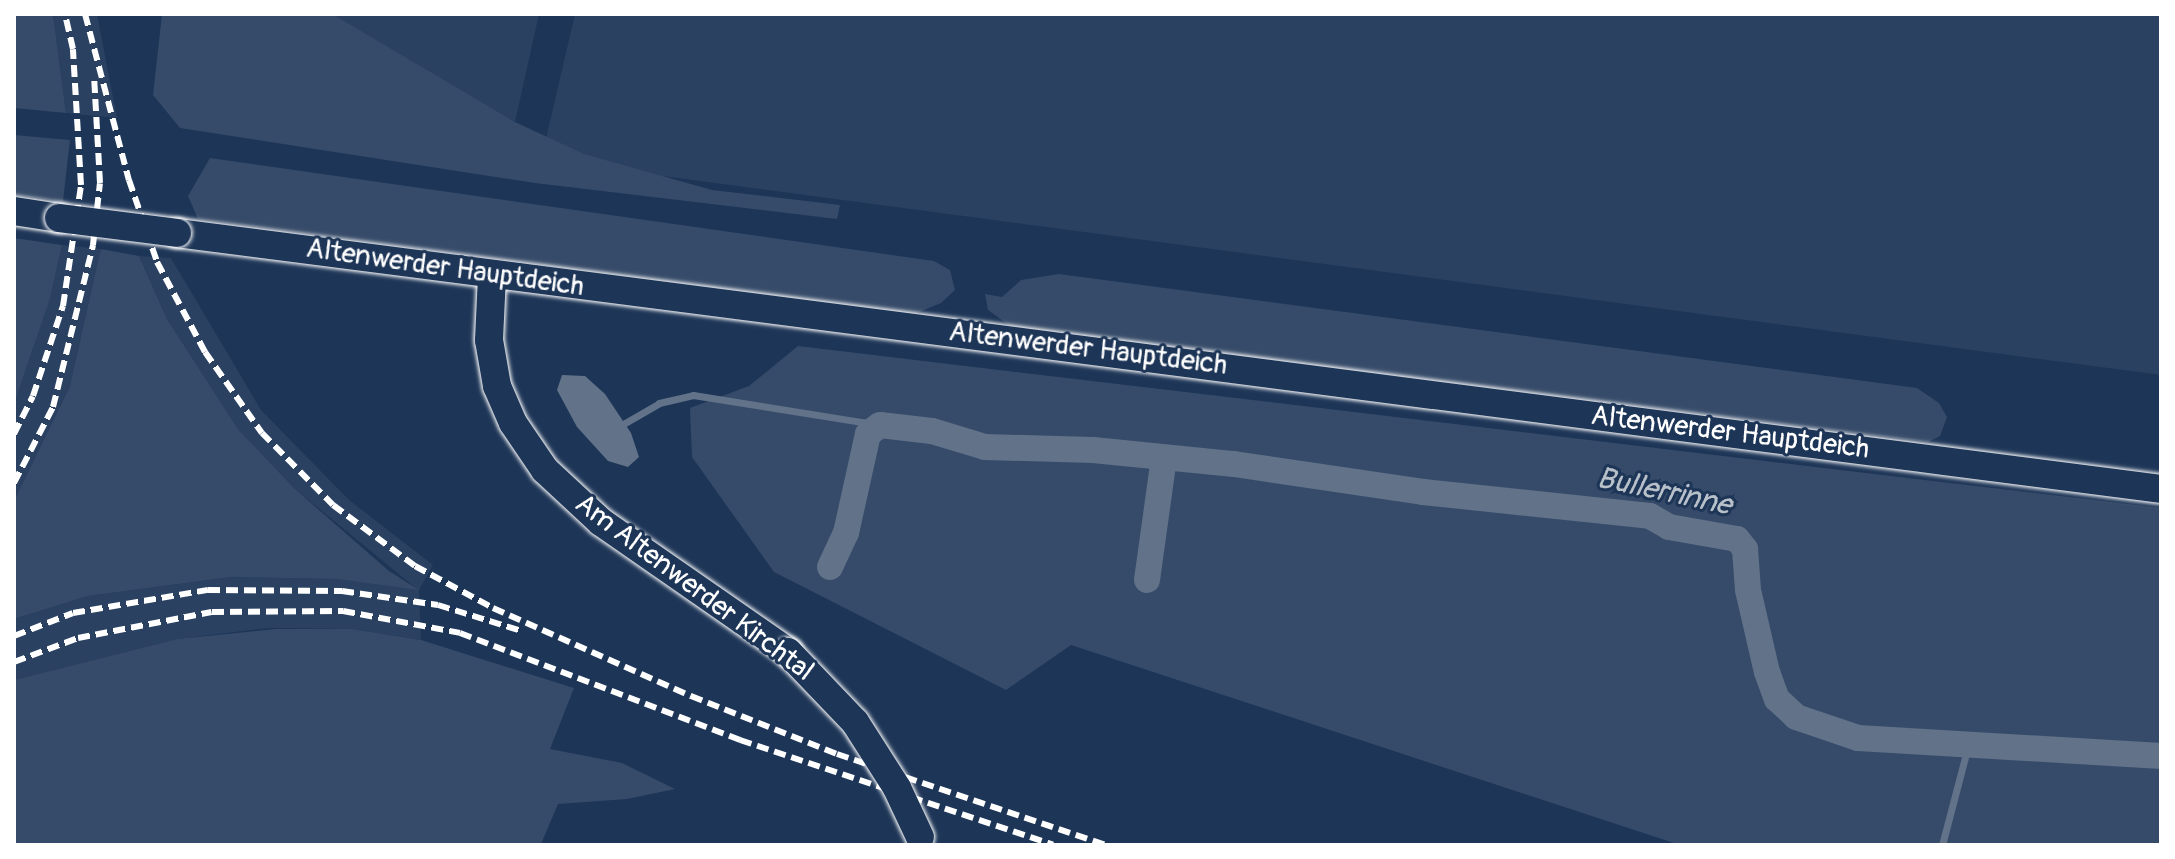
<!DOCTYPE html>
<html>
<head>
<meta charset="utf-8">
<style>
	body { margin:0 }
	#map { position:relative; width:2175px; height:859px; overflow:hidden; background:#1d3557; font-family:Pangolin,sans-serif }
	div>[style] { position:absolute }
	[style*='--x'] { left:calc(var(--x)*1px); top:calc(var(--y)*1px); width:calc(var(--w)*1px); rotate:calc(var(--a)*1deg) }
	.built>* { inset:0; background:#2a4161 }
	.green>* { inset:0; background:#364b69 }
	.water>* { inset:0; background:#617289 }
	.stream>* { height:7px; margin:-3.5px; padding:0 3.5px; transform-origin:3.5px; border-radius:3.5px; background:#617289 }
	.canal>* { height:26px; margin:-13px; padding:0 13px; transform-origin:13px; border-radius:13px; background:#617289 }
	.roads { filter:drop-shadow(0 0 2px #fff) drop-shadow(0 0 2px #fff) }
	.minor>* { height:28px; margin:-14px; padding:0 14px; transform-origin:14px; border-radius:14px; background:#1d3557 }
	.rail>* { height:6px; margin-top:-3px; transform-origin:0; background:repeating-linear-gradient(90deg,#fff 0 12px,transparent 0 18px) }
	.bridges { filter:drop-shadow(0 0 2px #fff) drop-shadow(0 0 2px #fff) }
	.minor-bridge>* { height:28px; margin:-14px; padding:0 14px; transform-origin:14px; border-radius:14px; background:#1d3557 }
	span { translate:-50% -50%; white-space:nowrap; text-align:center; line-height:1.15; -webkit-text-stroke:6px #1d3557; paint-order:stroke }
	.street-label { font-size:28px; color:#fff }
	.water-label { font-size:30px; color:#b8c0ca; font-style:italic }
	.frame { position:absolute; inset:0; border:16px solid #fff; pointer-events:none }
</style>
</head>
<body>
<div id="map">
	<div class="built">
		<div style="clip-path:polygon(53px 14px,97px 14px,117px 118px,66px 113px)"></div>
		<div style="clip-path:polygon(332px 14px,539px 14px,515px 122px,389px 52px)"></div>
		<div style="clip-path:polygon(575px 14px,2161px 14px,2161px 375px,541px 160px)"></div>
		<div style="clip-path:polygon(62px 245px,101px 249px,93px 301px,70px 386px,14px 501px,14px 404px,50px 299px)"></div>
		<div style="clip-path:polygon(139px 256px,171px 258px,261px 410px,349px 500px,433px 565px,419px 590px,421px 640px,352px 629px,269px 628px,177px 639px,14px 680px,14px 619px,88px 596px,231px 577px,337px 579px,417px 589px,295px 489px,238px 429px,167px 319px)"></div>
	</div>
	<div class="green">
		<div style="clip-path:polygon(14px 14px,53px 14px,66px 113px,14px 108px)"></div>
		<div style="clip-path:polygon(162px 14px,332px 14px,515px 122px,584px 154px,712px 190px,840px 205px,837px 219px,535px 183px,180px 128px,153px 95px)"></div>
		<div style="clip-path:polygon(14px 135px,70px 140px,63px 201px,14px 195px)"></div>
		<div style="clip-path:polygon(210px 158px,934px 261px,950px 270px,955px 290px,941px 303px,914px 314px,198px 219px,188px 196px)"></div>
		<div style="clip-path:polygon(14px 238px,62px 245px,50px 299px,14px 404px)"></div>
		<div style="clip-path:polygon(101px 249px,139px 256px,167px 319px,238px 429px,295px 489px,389px 571px,419px 590px,337px 579px,231px 577px,88px 596px,14px 619px,14px 501px,70px 386px)"></div>
		<div style="clip-path:polygon(1059px 274px,1917px 388px,1939px 403px,1947px 417px,1940px 436px,1928px 442px,1013px 328px,988px 310px,985px 294px,1002px 297px,1021px 280px)"></div>
		<div style="clip-path:polygon(798px 346px,2161px 508px,2161px 845px,1680px 845px,1071px 645px,1006px 690px,774px 572px,692px 457px,690px 408px,749px 386px)"></div>
		<div style="clip-path:polygon(275px 629px,352px 629px,421px 640px,574px 688px,550px 749px,622px 763px,675px 789px,627px 799px,558px 804px,541px 844px,606px 845px,14px 845px,14px 680px,177px 639px)"></div>
	</div>
	<div class="water">
		<div style="clip-path:polygon(562px 375px,585px 376px,605px 394px,631px 433px,639px 457px,628px 467px,608px 461px,577px 427px,557px 390px)"></div>
	</div>
	<div class="stream">
		<div style="--x:625;--y:423;--w:39;--a:-30"></div>
		<div style="--x:659;--y:403;--w:35;--a:-13"></div>
		<div style="--x:693;--y:395;--w:189;--a:9.1"></div>
		<div style="--x:1942;--y:845;--w:106;--a:-75.3"></div>
	</div>
	<div class="canal">
		<div style="--x:830;--y:567;--w:38;--a:-65"></div>
		<div style="--x:846;--y:533;--w:101;--a:-77.5"></div>
		<div style="--x:868;--y:434;--w:15;--a:-37"></div>
		<div style="--x:880;--y:425;--w:52;--a:6.6"></div>
		<div style="--x:932;--y:431;--w:55;--a:16.8"></div>
		<div style="--x:985;--y:447;--w:108;--a:1.6"></div>
		<div style="--x:1093;--y:450;--w:142;--a:5.7"></div>
		<div style="--x:1234;--y:464;--w:191;--a:8.4"></div>
		<div style="--x:1423;--y:492;--w:228;--a:6"></div>
		<div style="--x:1650;--y:516;--w:22;--a:30"></div>
		<div style="--x:1669;--y:527;--w:69;--a:10"></div>
		<div style="--x:1737;--y:539;--w:13;--a:51"></div>
		<div style="--x:1745;--y:549;--w:41;--a:85.8"></div>
		<div style="--x:1748;--y:590;--w:84;--a:77"></div>
		<div style="--x:1767;--y:672;--w:29;--a:70"></div>
		<div style="--x:1777;--y:699;--w:26;--a:43"></div>
		<div style="--x:1796;--y:717;--w:65;--a:18.7"></div>
		<div style="--x:1858;--y:738;--w:304;--a:3.4"></div>
		<div style="--x:1147;--y:580;--w:123;--a:-82.1"></div>
	</div>
	<div class="roads">
		<div class="minor">
			<div style="--x:14;--y:211;--w:46;--a:8.8"></div>
			<div style="--x:177;--y:233;--w:2000;--a:7.35"></div>
			<div style="--x:492;--y:276;--w:64;--a:92.7"></div>
			<div style="--x:489;--y:340;--w:47;--a:80.1"></div>
			<div style="--x:497;--y:386;--w:40;--a:66.6"></div>
			<div style="--x:513;--y:423;--w:57;--a:55.8"></div>
			<div style="--x:545;--y:470;--w:76;--a:42.9"></div>
			<div style="--x:601;--y:522;--w:228;--a:34.8"></div>
		</div>
	</div>
	<div class="rail">
		<div style="--x:85;--y:14;--w:172;--a:75.2"></div>
		<div style="--x:129;--y:180;--w:87;--a:71.1"></div>
		<div style="--x:157;--y:262;--w:102;--a:61.9"></div>
		<div style="--x:205;--y:352;--w:99;--a:54.9"></div>
		<div style="--x:262;--y:433;--w:101;--a:45.4"></div>
		<div style="--x:333;--y:505;--w:102;--a:36.6"></div>
		<div style="--x:415;--y:566;--w:89;--a:28.3"></div>
		<div style="--x:493;--y:608;--w:217;--a:24"></div>
		<div style="--x:691;--y:696;--w:157;--a:21.7"></div>
		<div style="--x:837;--y:754;--w:284;--a:18.7"></div>
		<div style="--x:14;--y:434;--w:42;--a:-63.4"></div>
		<div style="--x:33;--y:396;--w:95;--a:-71.6"></div>
		<div style="--x:63;--y:306;--w:122;--a:-81.5"></div>
		<div style="--x:81;--y:185;--w:136;--a:-93.4"></div>
		<div style="--x:73;--y:49;--w:36;--a:-103"></div>
		<div style="--x:14;--y:483;--w:85;--a:-62.8"></div>
		<div style="--x:53;--y:407;--w:167;--a:-76.1"></div>
		<div style="--x:93;--y:245;--w:62;--a:-83.6"></div>
		<div style="--x:100;--y:183;--w:107;--a:-93.2"></div>
		<div style="--x:14;--y:636;--w:63;--a:-21.3"></div>
		<div style="--x:73;--y:613;--w:137;--a:-9.7"></div>
		<div style="--x:208;--y:590;--w:134;--a:0.4"></div>
		<div style="--x:342;--y:591;--w:97;--a:8.3"></div>
		<div style="--x:438;--y:605;--w:88;--a:17.2"></div>
		<div style="--x:14;--y:662;--w:68;--a:-20.6"></div>
		<div style="--x:78;--y:638;--w:136;--a:-11"></div>
		<div style="--x:212;--y:612;--w:131;--a:-0.4"></div>
		<div style="--x:343;--y:611;--w:119;--a:10.6"></div>
		<div style="--x:460;--y:633;--w:300;--a:20.9"></div>
		<div style="--x:740;--y:740;--w:330;--a:18.5"></div>
	</div>
	<div class="bridges">
		<div class="minor-bridge">
			<div style="--x:59;--y:218;--w:119;--a:7.2"></div>
			<div style="--x:788;--y:652;--w:97;--a:46.3"></div>
			<div style="--x:855;--y:722;--w:78;--a:57.5"></div>
			<div style="--x:897;--y:788;--w:54;--a:64.9"></div>
		</div>
	</div>
	<div class="street-label">
		<span style="left:445px;top:268px;rotate:8deg">Altenwerder Hauptdeich</span>
		<span style="left:1088px;top:349px;rotate:7deg">Altenwerder Hauptdeich</span>
		<span style="left:1730px;top:433px;rotate:7deg">Altenwerder Hauptdeich</span>
		<span style="left:694px;top:588px;rotate:37deg">Am Altenwerder Kirchtal</span>
	</div>
	<div class="water-label">
		<span style="left:1664px;top:492px;rotate:12deg">Bullerrinne</span>
	</div>
	<div class="frame"></div>
</div>
</body>
</html>
